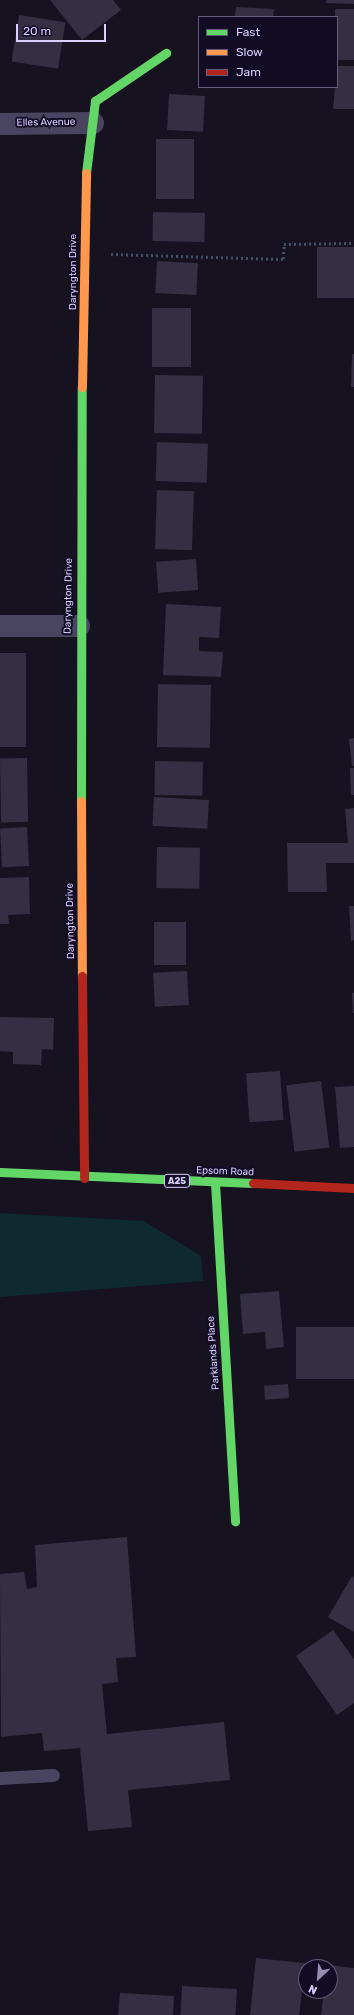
<!DOCTYPE html>
<html>
<head>
<meta charset="utf-8">
<style>
	body { margin:0 }
	#map { position:relative; width:354px; height:2015px; overflow:hidden; background:#16121f; font-family:Rubik,sans-serif }
	div>[style] { position:absolute }
	[style*='--x'] { left:calc(var(--x)*1px); top:calc(var(--y)*1px); width:calc(var(--w)*1px); rotate:calc(var(--a)*1deg) }
	.green>* { inset:0; background:#0f2a2e }
	.building>* { inset:0; background:#342f42; transform-origin:0 0 }
	.path>* { height:2.5px; margin-top:-1.25px; transform-origin:0; background:repeating-linear-gradient(90deg,#445163 0 2px,transparent 0 5px) }
	.lane>* { height:13px; margin:-6.5px; padding:0 6.5px; transform-origin:6.5px; border-radius:6.5px; background:#494561 }
	.street>* { height:22px; margin:-11px; padding:0 11px; transform-origin:11px; border-radius:11px; background:#494561 }
	.fast>* { height:9px; margin:-4.5px; padding:0 4.5px; transform-origin:4.5px; border-radius:4.5px; background:#63d668 }
	.slow>* { height:9px; margin:-4.5px; padding:0 4.5px; transform-origin:4.5px; border-radius:4.5px; background:#ff974d }
	.jam>* { height:9px; margin:-4.5px; padding:0 4.5px; transform-origin:4.5px; border-radius:4.5px; background:#b3261e }
	span { translate:-50% -50%; white-space:nowrap; text-align:center; line-height:1.15; -webkit-text-stroke:4px #130c25; paint-order:stroke }
	.shield-label span { padding:1px 3px; background:#130c25; border:1px solid; border-radius:3px; -webkit-text-stroke-width:0 }
	.shield-label { font-size:9px; color:#dad0ff; font-weight:700 }
	.street-label { font-size:10px; color:#dad0ff }
	.legend { position:absolute; left:198px; top:16px; width:140px; height:72px; box-sizing:border-box; background:#130c25; border:1px solid #635a7c; margin:0; padding:5px 7px; list-style:none; font-size:12px; color:#dad0ff }
	.legend li { display:flex; align-items:center; gap:8px; height:20px }
	.legend b { width:20px; border:1px solid #635a7c }
	.north { position:absolute; left:298px; top:1959px; width:40px; height:40px; box-sizing:border-box; background:#130c25; border:1px solid #635a7c; border-radius:50%; rotate:206deg; font-size:11px; font-weight:700; line-height:16px; text-align:center; color:#dad0ff }
	.north::after { content:''; display:block; margin:auto; width:14px; height:18px; background:#958eb1; clip-path:polygon(50% 0,100% 100%,50% 72%,0 100%) }
	.scale { position:absolute; left:16px; top:24px; width:90px; height:18px; box-sizing:border-box; border:2px solid #dad0ff; border-top:0; padding-left:5px; font-size:12px; line-height:14px; white-space:nowrap; color:#dad0ff; -webkit-text-stroke:3px #130c25; paint-order:stroke }
</style>
</head>
<body>
<div id="map">
	<div class="green">
		<div style="clip-path:polygon(0 1213px,144px 1221px,201px 1256px,203px 1281px,0 1297px)"></div>
	</div>
	<div class="building">
		<div style="clip-path:polygon(50px 0,113px 0,121px 10px,82px 40px)"></div>
		<div style="clip-path:polygon(326px 0,354px 0,354px 4px,326px 3px)"></div>
		<div style="clip-path:polygon(236px 7px,274px 9px,273px 17px,235px 17px)"></div>
		<div style="left:335px;top:9px;width:19px;height:51px"></div>
		<div style="left:19px;top:15px;width:47px;height:47px;rotate:9deg"></div>
		<div style="clip-path:polygon(337px 66px,354px 66px,354px 109px,333px 109px)"></div>
		<div style="left:169px;top:94px;width:36px;height:36px;rotate:3deg"></div>
		<div style="left:156px;top:139px;width:38px;height:60px"></div>
		<div style="left:153px;top:212px;width:52px;height:29px;rotate:1deg"></div>
		<div style="left:317px;top:247px;width:37px;height:51px"></div>
		<div style="left:157px;top:261px;width:41px;height:32px;rotate:3deg"></div>
		<div style="left:152px;top:308px;width:39px;height:59px"></div>
		<div style="clip-path:polygon(352px 354px,354px 354px,354px 387px,351px 387px)"></div>
		<div style="left:155px;top:375px;width:48px;height:58px;rotate:1deg"></div>
		<div style="left:157px;top:442px;width:51px;height:39px;rotate:2deg"></div>
		<div style="left:157px;top:490px;width:37px;height:59px;rotate:2deg"></div>
		<div style="left:196px;top:559px;width:31px;height:40px;rotate:86deg"></div>
		<div style="clip-path:polygon(166px 604px,221px 607px,219px 638px,199px 637px,199px 651px,223px 652px,221px 677px,163px 675px)"></div>
		<div style="left:0;top:653px;width:26px;height:94px"></div>
		<div style="left:158px;top:684px;width:53px;height:63px;rotate:1deg"></div>
		<div style="clip-path:polygon(354px 738px,354px 766px,352px 766px,349px 739px)"></div>
		<div style="left:27px;top:758px;width:64px;height:27px;rotate:89deg"></div>
		<div style="left:155px;top:761px;width:48px;height:34px;rotate:1deg"></div>
		<div style="clip-path:polygon(350px 768px,354px 768px,354px 795px,351px 795px)"></div>
		<div style="left:154px;top:797px;width:55px;height:29px;rotate:3deg"></div>
		<div style="clip-path:polygon(354px 808px,354px 863px,326px 863px,327px 892px,288px 892px,287px 843px,348px 843px,345px 809px)"></div>
		<div style="left:27px;top:827px;width:39px;height:27px;rotate:87deg"></div>
		<div style="left:157px;top:847px;width:43px;height:41px;rotate:1deg"></div>
		<div style="clip-path:polygon(29px 877px,30px 914px,8px 915px,9px 924px,0 924px,0 878px)"></div>
		<div style="clip-path:polygon(349px 906px,354px 906px,354px 940px,351px 941px)"></div>
		<div style="left:154px;top:922px;width:32px;height:43px"></div>
		<div style="left:187px;top:971px;width:34px;height:34px;rotate:87deg"></div>
		<div style="clip-path:polygon(352px 993px,354px 993px,354px 1013px,353px 1013px)"></div>
		<div style="clip-path:polygon(0 1017px,54px 1018px,53px 1050px,42px 1049px,41px 1065px,13px 1064px,13px 1052px,0 1051px)"></div>
		<div style="left:280px;top:1071px;width:49px;height:34px;rotate:86deg"></div>
		<div style="left:321px;top:1081px;width:67px;height:35px;rotate:83deg"></div>
		<div style="clip-path:polygon(354px 1086px,354px 1147px,340px 1148px,335px 1087px)"></div>
		<div style="clip-path:polygon(279px 1291px,284px 1347px,266px 1349px,265px 1332px,243px 1334px,240px 1294px)"></div>
		<div style="left:354px;top:1327px;width:52px;height:58px;rotate:90deg"></div>
		<div style="left:288px;top:1384px;width:14px;height:24px;rotate:86deg"></div>
		<div style="clip-path:polygon(127px 1537px,136px 1657px,116px 1658px,118px 1682px,102px 1684px,107px 1734px,224px 1722px,230px 1780px,128px 1790px,132px 1827px,88px 1831px,80px 1748px,44px 1751px,42px 1733px,1px 1737px,0 1574px,24px 1572px,27px 1589px,37px 1587px,35px 1545px)"></div>
		<div style="clip-path:polygon(352px 1576px,354px 1578px,354px 1632px,328px 1617px)"></div>
		<div style="clip-path:polygon(333px 1630px,354px 1659px,354px 1703px,337px 1715px,296px 1656px)"></div>
		<div style="left:256px;top:1958px;width:49px;height:57px;rotate:6deg"></div>
		<div style="clip-path:polygon(327px 1965px,354px 1968px,354px 2015px,321px 2015px,324px 1991px,330px 1991px,330px 1967px)"></div>
		<div style="left:182px;top:1986px;width:55px;height:29px;rotate:3deg"></div>
		<div style="clip-path:polygon(120px 1993px,174px 1996px,173px 2015px,118px 2015px)"></div>
	</div>
	<div class="path">
		<div style="--x:111;--y:254;--w:172;--a:1.7"></div>
		<div style="--x:283;--y:259;--w:15;--a:-86"></div>
		<div style="--x:284;--y:244;--w:70;--a:-0.8"></div>
	</div>
	<div class="lane">
		<div style="--x:0;--y:1778;--w:53;--a:-3.2"></div>
	</div>
	<div class="street">
		<div style="--x:0;--y:124;--w:93;--a:-0.6"></div>
		<div style="--x:0;--y:626;--w:79;--a:0"></div>
	</div>
	<div class="fast">
		<div style="--x:86;--y:173;--w:73;--a:-82.9"></div>
		<div style="--x:95;--y:101;--w:86;--a:-34.1"></div>
		<div style="--x:81;--y:801;--w:414;--a:-89.9"></div>
		<div style="--x:0;--y:1172;--w:253;--a:2.5"></div>
		<div style="--x:215;--y:1183;--w:339;--a:86.6"></div>
	</div>
	<div class="slow">
		<div style="--x:82;--y:387;--w:214;--a:-88.9"></div>
		<div style="--x:81;--y:801;--w:175;--a:89.7"></div>
	</div>
	<div class="jam">
		<div style="--x:82;--y:976;--w:202;--a:89.4"></div>
		<div style="--x:253;--y:1183;--w:101;--a:2.8"></div>
	</div>
	<div class="shield-label">
		<span style="left:177px;top:1181px">A25</span>
	</div>
	<div class="street-label">
		<span style="left:46px;top:123px;rotate:-1deg">Elles Avenue</span>
		<span style="left:74px;top:272px;rotate:-90deg">Daryngton Drive</span>
		<span style="left:69px;top:596px;rotate:-89deg">Daryngton Drive</span>
		<span style="left:71px;top:921px;rotate:-91deg">Daryngton Drive</span>
		<span style="left:225px;top:1172px;rotate:2deg">Epsom Road</span>
		<span style="left:214px;top:1353px;rotate:-94deg">Parklands Place</span>
	</div>
	<ul class="legend">
	<li><b style="height:5px;background:#63d668"></b>Fast</li>
	<li><b style="height:5px;background:#ff974d"></b>Slow</li>
	<li><b style="height:5px;background:#b3261e"></b>Jam</li>
	</ul>
	<div class="north">N</div>
	<div class="scale">20 m</div>
</div>
</body>
</html>
